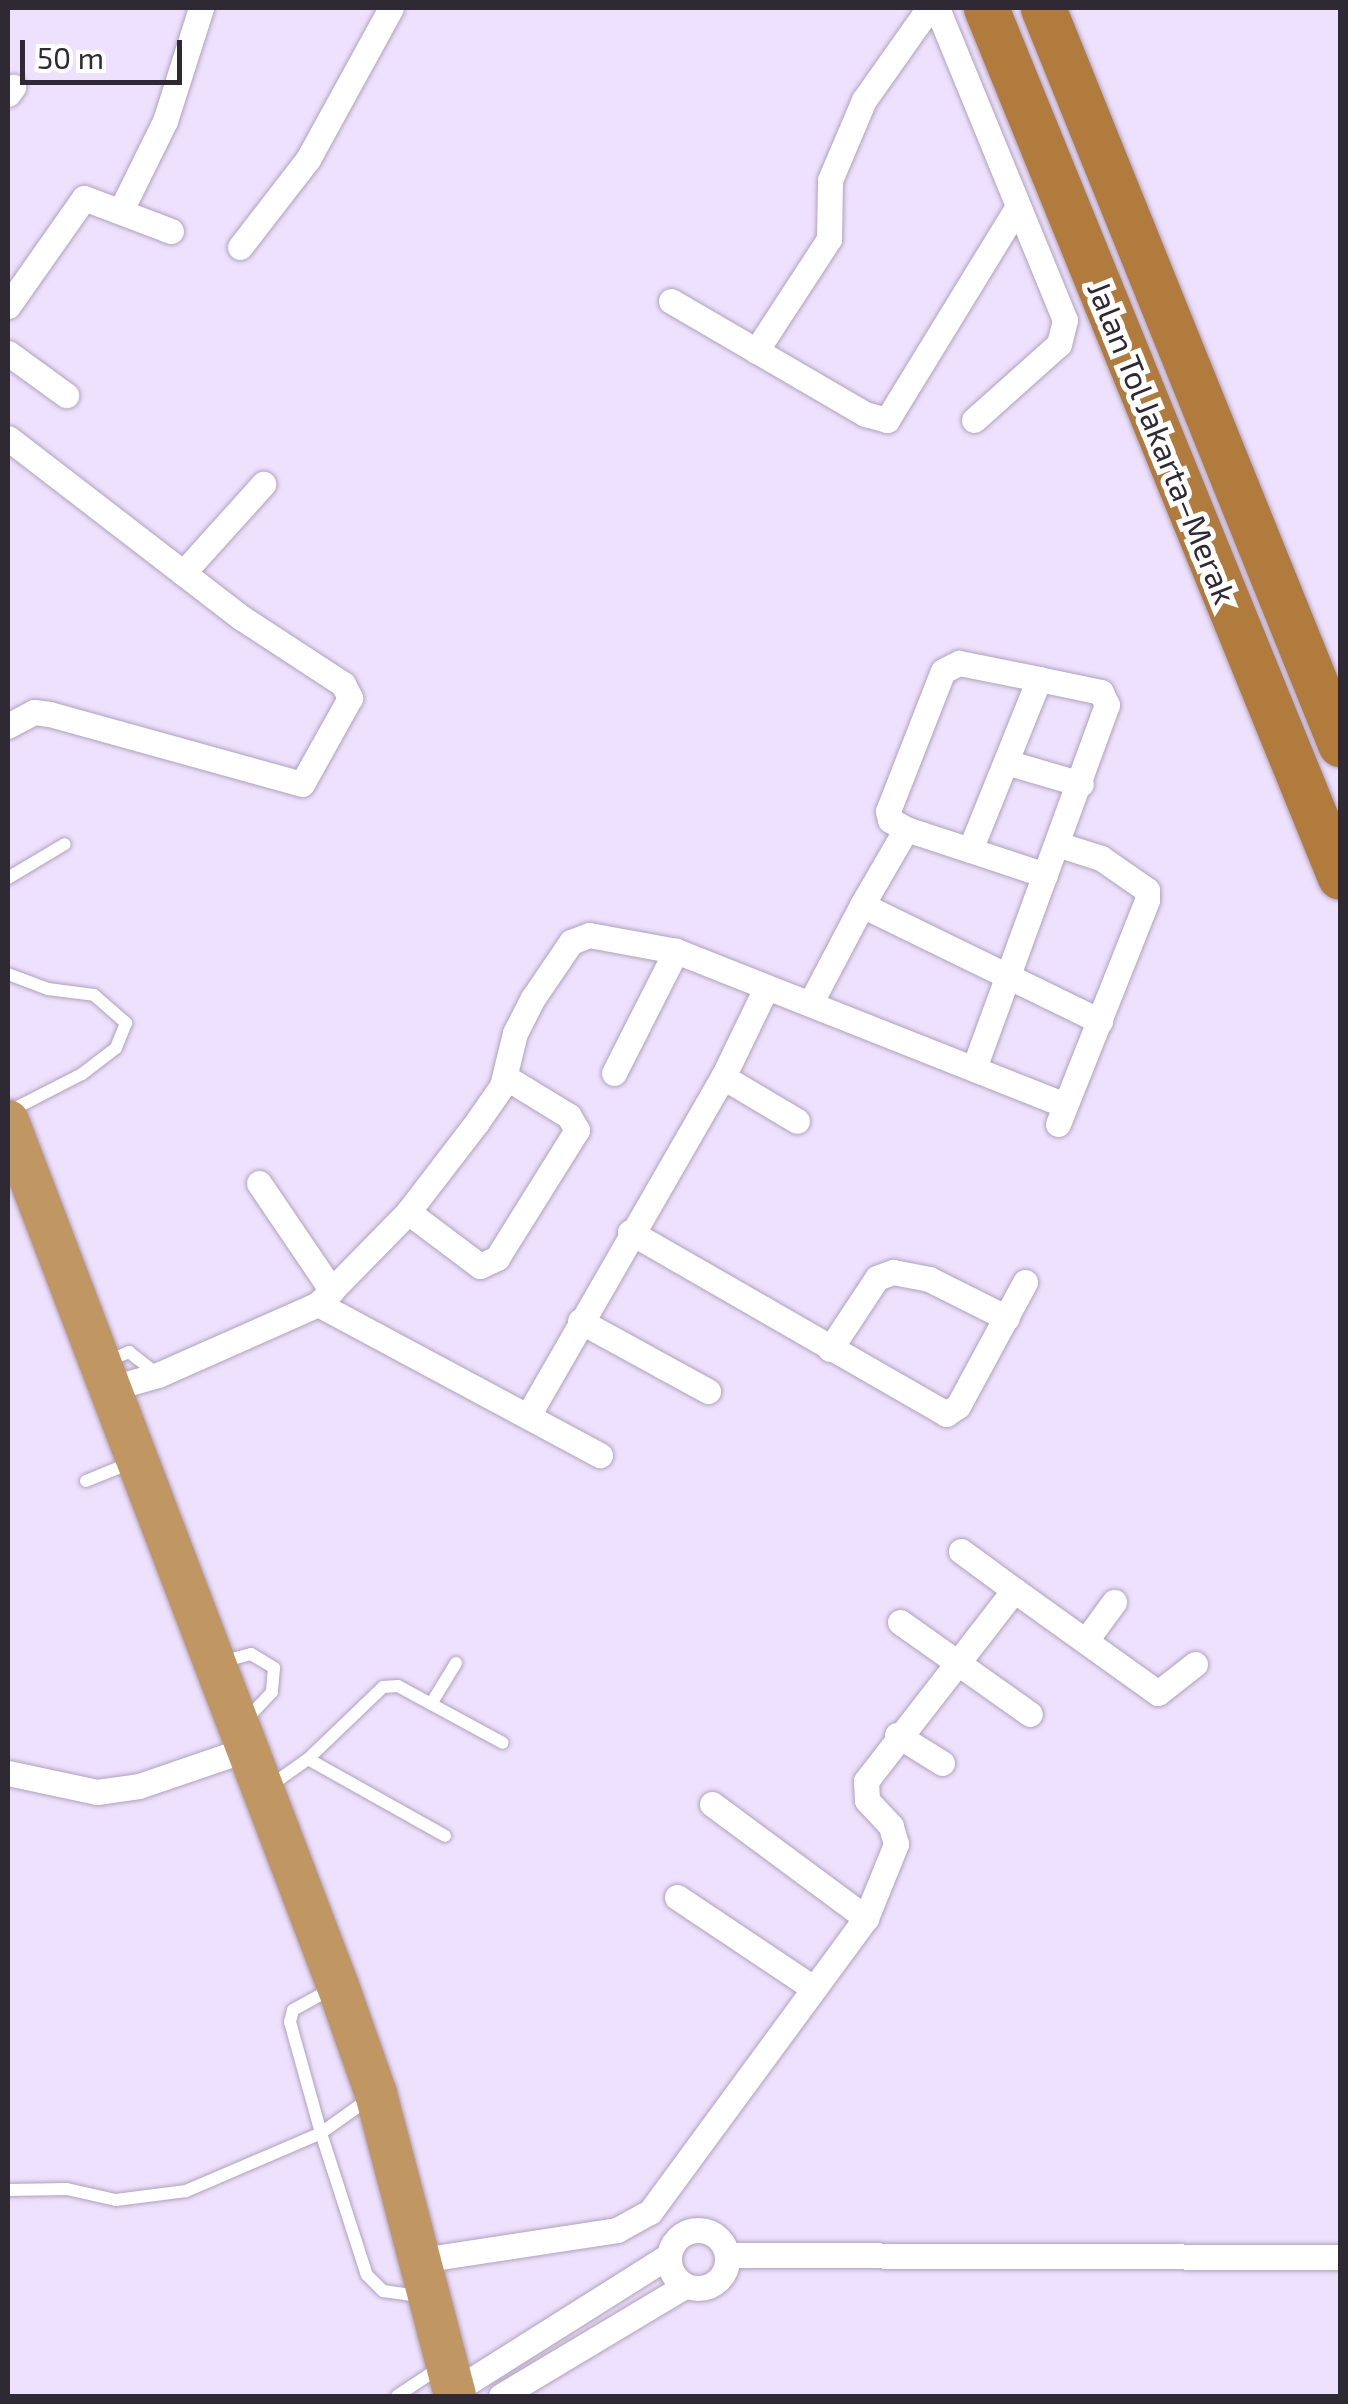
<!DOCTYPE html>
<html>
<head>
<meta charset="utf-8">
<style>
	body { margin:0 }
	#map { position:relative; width:1348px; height:2404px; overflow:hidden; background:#eee1fd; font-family:"Exo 2",sans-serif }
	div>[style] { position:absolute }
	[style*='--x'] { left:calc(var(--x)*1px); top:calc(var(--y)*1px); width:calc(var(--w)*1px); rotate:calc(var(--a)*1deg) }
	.roads { filter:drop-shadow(0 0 2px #afa2bd) drop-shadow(0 0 2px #afa2bd) }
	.service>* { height:12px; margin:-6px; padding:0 6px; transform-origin:6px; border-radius:6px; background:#fff }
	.minor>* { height:25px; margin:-12.5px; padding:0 12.5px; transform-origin:12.5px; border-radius:12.5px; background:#fff }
	.minor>.ring { margin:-12.5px; padding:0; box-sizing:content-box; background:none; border:25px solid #fff; border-radius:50% }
	.trunk>* { height:42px; margin:-21px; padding:0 21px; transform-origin:21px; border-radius:21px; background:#c09663 }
	.motorway>* { height:45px; margin:-22.5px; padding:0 22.5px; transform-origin:22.5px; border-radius:22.5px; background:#b07b3c }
	span { translate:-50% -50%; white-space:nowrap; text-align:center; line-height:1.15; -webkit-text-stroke:10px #fff; paint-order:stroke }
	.street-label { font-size:32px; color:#2e2933 }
	.frame { position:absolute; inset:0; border:10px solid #2e2933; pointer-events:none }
	.scale { position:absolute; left:20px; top:40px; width:162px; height:45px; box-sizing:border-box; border:5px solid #2e2933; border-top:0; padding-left:12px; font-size:30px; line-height:35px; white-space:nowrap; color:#2e2933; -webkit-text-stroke:8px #fff; paint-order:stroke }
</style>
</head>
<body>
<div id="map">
	<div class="roads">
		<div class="service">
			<div style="--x:8;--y:878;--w:66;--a:-30.8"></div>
			<div style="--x:8;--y:974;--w:43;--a:20.6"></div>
			<div style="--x:48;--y:989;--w:46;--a:7.4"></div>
			<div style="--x:94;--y:995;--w:43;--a:41.2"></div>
			<div style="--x:126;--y:1023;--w:27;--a:112"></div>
			<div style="--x:116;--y:1048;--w:43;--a:142.6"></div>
			<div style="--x:82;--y:1074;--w:83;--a:152.8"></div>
			<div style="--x:107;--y:1361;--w:24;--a:-22"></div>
			<div style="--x:129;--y:1352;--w:36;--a:38"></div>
			<div style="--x:86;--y:1481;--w:48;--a:-22.2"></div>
			<div style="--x:221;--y:1662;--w:31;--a:-15"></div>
			<div style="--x:251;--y:1654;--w:27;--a:31"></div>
			<div style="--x:274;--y:1668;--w:24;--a:95"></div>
			<div style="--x:272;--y:1692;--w:40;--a:133"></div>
			<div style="--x:431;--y:1704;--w:48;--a:-58.6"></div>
			<div style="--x:308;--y:1759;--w:157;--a:29.3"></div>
			<div style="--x:267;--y:1788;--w:50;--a:-35.3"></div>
			<div style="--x:308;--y:1759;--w:104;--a:-43.8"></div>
			<div style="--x:383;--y:1687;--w:15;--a:-4"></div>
			<div style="--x:398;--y:1686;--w:119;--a:28.5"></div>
			<div style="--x:370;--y:2098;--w:60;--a:144.5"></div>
			<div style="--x:321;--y:2133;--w:149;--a:72.1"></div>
			<div style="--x:367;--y:2275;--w:23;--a:45"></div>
			<div style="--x:383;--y:2291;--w:37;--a:8"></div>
			<div style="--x:8;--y:2190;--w:59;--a:-1"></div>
			<div style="--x:67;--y:2189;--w:50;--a:12.7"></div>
			<div style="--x:116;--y:2200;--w:71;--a:-7.3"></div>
			<div style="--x:186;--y:2191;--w:147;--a:-23.2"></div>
			<div style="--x:321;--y:2133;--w:115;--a:-105.6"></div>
			<div style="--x:290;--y:2022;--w:12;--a:-76"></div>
			<div style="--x:293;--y:2010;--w:43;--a:-28.9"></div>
			<div style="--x:397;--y:2396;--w:54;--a:-33.7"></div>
		</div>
		<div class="minor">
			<div style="--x:937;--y:8;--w:337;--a:67.7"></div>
			<div style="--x:1065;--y:320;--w:25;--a:104"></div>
			<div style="--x:1059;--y:344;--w:114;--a:138.2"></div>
			<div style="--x:8;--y:94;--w:9;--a:-54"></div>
			<div style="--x:122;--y:208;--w:97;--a:-63.7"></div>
			<div style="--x:165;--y:121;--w:119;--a:-72.3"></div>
			<div style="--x:240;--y:247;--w:111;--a:-52.3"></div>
			<div style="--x:308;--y:159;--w:172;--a:-61.2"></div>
			<div style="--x:671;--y:301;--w:225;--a:30.2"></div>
			<div style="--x:865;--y:414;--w:23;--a:15"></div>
			<div style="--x:887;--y:420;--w:249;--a:-58.5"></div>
			<div style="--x:8;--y:306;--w:132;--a:-54.9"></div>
			<div style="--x:84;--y:198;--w:93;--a:20.8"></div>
			<div style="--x:756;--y:351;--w:134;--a:-56.9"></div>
			<div style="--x:829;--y:239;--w:59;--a:-89"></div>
			<div style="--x:830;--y:180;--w:87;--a:-67"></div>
			<div style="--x:864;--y:100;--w:113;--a:-54.8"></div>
			<div style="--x:8;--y:353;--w:72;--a:35.9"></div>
			<div style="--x:8;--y:438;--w:295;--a:37.6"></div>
			<div style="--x:242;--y:618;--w:121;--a:33.2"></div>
			<div style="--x:343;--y:684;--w:16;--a:63"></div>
			<div style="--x:350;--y:698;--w:98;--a:119.2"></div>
			<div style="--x:302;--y:784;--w:263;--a:-164.5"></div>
			<div style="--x:49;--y:714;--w:15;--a:-172"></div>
			<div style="--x:34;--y:712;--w:30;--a:152"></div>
			<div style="--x:183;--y:573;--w:120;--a:-48"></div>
			<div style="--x:1006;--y:762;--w:78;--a:16.3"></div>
			<div style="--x:906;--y:829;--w:18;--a:-151"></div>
			<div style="--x:890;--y:820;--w:9;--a:-103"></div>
			<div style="--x:888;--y:811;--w:150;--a:-68.6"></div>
			<div style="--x:943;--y:671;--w:18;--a:-27"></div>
			<div style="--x:959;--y:663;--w:82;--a:11.3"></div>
			<div style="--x:862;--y:905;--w:88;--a:-59.9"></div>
			<div style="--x:906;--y:829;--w:67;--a:18.2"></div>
			<div style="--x:812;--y:1000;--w:107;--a:-62.2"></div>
			<div style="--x:862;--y:905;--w:265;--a:26"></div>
			<div style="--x:974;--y:1068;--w:387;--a:-69.9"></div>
			<div style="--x:1107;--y:705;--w:14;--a:-115"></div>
			<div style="--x:1101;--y:692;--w:63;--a:-168.2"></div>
			<div style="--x:1039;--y:679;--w:184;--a:112"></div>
			<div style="--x:970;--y:850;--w:79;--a:18.4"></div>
			<div style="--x:614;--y:1073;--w:137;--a:-63.1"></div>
			<div style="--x:723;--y:1077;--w:86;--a:30.7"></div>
			<div style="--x:1058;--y:1124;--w:241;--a:-68.3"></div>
			<div style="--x:1147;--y:900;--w:10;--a:-90"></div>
			<div style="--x:1147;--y:890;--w:56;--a:-145.2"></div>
			<div style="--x:1101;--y:858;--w:43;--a:-162.4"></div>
			<div style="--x:259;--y:1183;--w:130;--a:55.9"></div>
			<div style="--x:408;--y:1212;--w:90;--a:36.9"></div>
			<div style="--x:480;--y:1266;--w:19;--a:-25"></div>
			<div style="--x:497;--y:1258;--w:151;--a:-58"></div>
			<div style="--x:577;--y:1130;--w:16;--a:-120"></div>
			<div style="--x:569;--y:1116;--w:75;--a:-148.6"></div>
			<div style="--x:630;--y:1232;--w:365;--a:29.9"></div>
			<div style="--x:946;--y:1414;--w:14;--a:-34"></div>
			<div style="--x:958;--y:1406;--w:141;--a:-61.6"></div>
			<div style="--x:318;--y:1304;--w:320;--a:28.2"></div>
			<div style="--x:580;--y:1321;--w:146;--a:28.7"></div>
			<div style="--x:830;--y:1349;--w:85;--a:-56.5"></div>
			<div style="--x:877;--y:1278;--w:17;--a:-21"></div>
			<div style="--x:893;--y:1272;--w:37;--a:11"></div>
			<div style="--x:929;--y:1279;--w:87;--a:26.6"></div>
			<div style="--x:105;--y:1390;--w:55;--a:-15.8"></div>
			<div style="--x:158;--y:1375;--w:175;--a:-23.9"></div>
			<div style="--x:318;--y:1304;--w:129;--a:-45.6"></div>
			<div style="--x:408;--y:1212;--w:113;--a:-52.5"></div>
			<div style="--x:477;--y:1122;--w:44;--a:-55.2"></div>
			<div style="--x:502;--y:1086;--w:55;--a:-76.2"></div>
			<div style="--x:515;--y:1033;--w:39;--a:-63"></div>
			<div style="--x:533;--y:998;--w:68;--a:-55.8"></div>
			<div style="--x:571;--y:942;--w:19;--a:-21"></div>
			<div style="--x:589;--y:935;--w:88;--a:10.4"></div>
			<div style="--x:676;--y:951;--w:415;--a:21.6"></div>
			<div style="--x:529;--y:1414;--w:389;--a:-60.1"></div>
			<div style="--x:723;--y:1077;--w:99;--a:-64.2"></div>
			<div style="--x:961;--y:1551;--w:66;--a:36.3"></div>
			<div style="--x:900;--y:1622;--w:159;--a:35.3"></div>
			<div style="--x:1087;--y:1639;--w:46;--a:-53.9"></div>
			<div style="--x:897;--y:1735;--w:53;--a:31.9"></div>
			<div style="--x:8;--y:1773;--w:91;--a:12.1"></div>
			<div style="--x:97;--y:1792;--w:42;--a:-8.1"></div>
			<div style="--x:139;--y:1786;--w:117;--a:-18.9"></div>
			<div style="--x:712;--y:1804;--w:192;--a:36.5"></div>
			<div style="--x:677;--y:1897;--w:164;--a:33.8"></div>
			<div class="ring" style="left:669px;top:2230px;width:33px;height:33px"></div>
			<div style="--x:728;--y:2255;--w:612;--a:0.19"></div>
			<div style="--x:421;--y:2260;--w:198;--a:-8.7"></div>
			<div style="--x:617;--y:2230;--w:38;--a:-29"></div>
			<div style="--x:650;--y:2212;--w:365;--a:-53.7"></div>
			<div style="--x:866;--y:1918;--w:80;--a:-67.9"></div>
			<div style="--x:896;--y:1844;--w:19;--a:-106"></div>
			<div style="--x:891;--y:1826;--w:35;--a:-133"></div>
			<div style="--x:867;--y:1800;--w:19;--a:-93"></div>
			<div style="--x:866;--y:1781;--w:242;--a:-52.2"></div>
			<div style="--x:1014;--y:1590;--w:177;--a:35.6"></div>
			<div style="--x:1158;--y:1693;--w:47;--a:-38.1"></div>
			<div style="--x:454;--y:2391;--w:253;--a:-32.2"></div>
			<div style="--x:501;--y:2396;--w:214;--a:-30.9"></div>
		</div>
		<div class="trunk">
			<div style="--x:8;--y:1121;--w:926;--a:69.12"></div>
			<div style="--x:338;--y:1986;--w:114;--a:70.6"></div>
			<div style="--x:376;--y:2094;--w:312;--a:75.3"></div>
		</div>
		<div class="motorway">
			<div style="--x:986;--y:8;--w:938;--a:67.84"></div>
			<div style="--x:1043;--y:8;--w:794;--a:68.02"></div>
		</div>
	</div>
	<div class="street-label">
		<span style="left:1163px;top:442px;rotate:68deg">Jalan Tol Jakarta–Merak</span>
	</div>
	<div class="frame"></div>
	<div class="scale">50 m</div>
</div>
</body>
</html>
